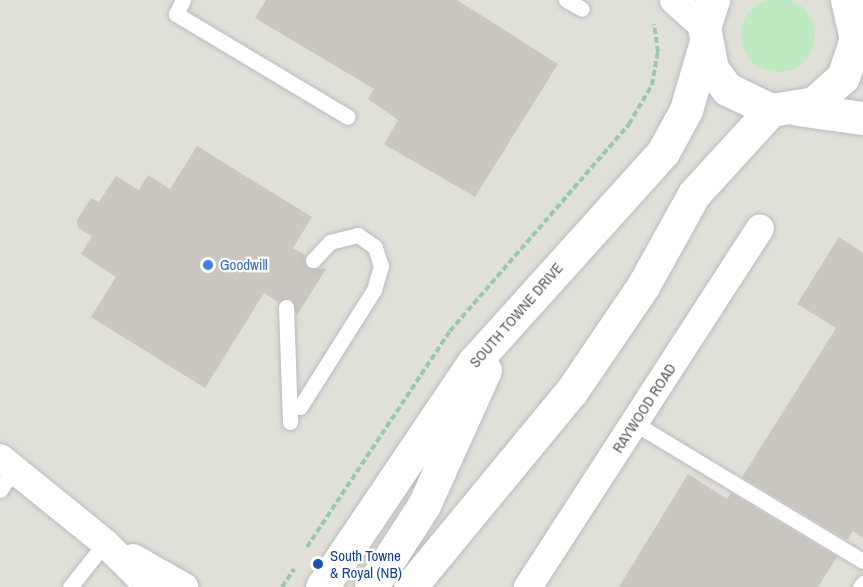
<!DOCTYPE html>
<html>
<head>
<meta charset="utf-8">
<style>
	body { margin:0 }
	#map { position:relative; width:863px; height:587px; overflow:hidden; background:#efede4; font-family:"Archivo Narrow",sans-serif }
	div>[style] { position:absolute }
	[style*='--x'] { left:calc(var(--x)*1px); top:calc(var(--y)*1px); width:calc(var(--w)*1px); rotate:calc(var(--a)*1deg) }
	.industrial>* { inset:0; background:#e0dfd8; transform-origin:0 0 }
	.green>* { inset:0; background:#bee9c1 }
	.round { border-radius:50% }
	.building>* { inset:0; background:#cac7c1 }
	.path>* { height:4px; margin-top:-2px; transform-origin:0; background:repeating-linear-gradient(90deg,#97caa8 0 6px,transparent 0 9px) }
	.roads { filter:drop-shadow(0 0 2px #b9bbc1) drop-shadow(0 0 2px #b9bbc1) }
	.service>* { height:15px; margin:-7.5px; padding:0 7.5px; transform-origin:7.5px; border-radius:7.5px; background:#fff }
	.minor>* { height:28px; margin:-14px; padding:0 14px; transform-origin:14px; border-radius:14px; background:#fff }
	.tertiary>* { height:33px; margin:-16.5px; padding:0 16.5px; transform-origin:16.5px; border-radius:16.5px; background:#fff }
	.dots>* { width:16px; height:16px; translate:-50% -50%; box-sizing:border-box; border:3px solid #fff; border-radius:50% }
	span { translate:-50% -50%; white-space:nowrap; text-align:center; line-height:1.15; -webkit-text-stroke:4.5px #fff; paint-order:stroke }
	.shop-label { font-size:15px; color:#366cbe }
	.left { translate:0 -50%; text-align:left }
	.street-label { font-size:15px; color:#5c5f65 }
	.transit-label { font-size:15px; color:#164399 }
</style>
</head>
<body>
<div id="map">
	<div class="industrial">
		<div style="left:0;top:0;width:863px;height:587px"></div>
	</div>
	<div class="green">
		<div class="round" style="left:741px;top:-2px;width:74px;height:74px"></div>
	</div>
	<div class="building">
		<div style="clip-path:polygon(266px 0,457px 0,558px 64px,475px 197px,384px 144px,398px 120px,368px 99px,374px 89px,255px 18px)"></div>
		<div style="clip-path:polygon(197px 146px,312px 217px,293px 248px,305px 255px,307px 267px,326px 269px,297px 315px,291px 299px,278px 302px,264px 293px,205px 388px,91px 317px,116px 277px,81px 254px,92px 236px,78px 228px,77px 220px,91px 198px,99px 202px,116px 176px,139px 190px,148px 175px,170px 189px)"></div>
		<div style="clip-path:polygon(839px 237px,863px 253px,863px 538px,853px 531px,847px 540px,742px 477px,836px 328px,797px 304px)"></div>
		<div style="clip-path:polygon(688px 474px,727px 499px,731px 493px,837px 557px,818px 587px,619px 587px)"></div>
	</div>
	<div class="path">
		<div style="--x:307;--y:547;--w:259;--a:-56.5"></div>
		<div style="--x:450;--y:331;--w:274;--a:-49.1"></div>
		<div style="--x:629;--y:124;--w:45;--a:-59.5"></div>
		<div style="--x:652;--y:85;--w:34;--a:-80"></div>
		<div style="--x:658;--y:52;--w:28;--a:-98"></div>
		<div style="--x:282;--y:587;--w:22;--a:-56"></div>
	</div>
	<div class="roads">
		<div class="service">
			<div style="--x:183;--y:0;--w:16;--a:117"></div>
			<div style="--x:176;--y:14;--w:200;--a:30.9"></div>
			<div style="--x:566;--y:0;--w:18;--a:29"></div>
			<div style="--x:286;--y:307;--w:115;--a:88"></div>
			<div style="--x:300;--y:407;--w:138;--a:-57.7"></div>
			<div style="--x:374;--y:290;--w:25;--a:-74"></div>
			<div style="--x:381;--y:266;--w:20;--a:-108"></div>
			<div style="--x:375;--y:247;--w:21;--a:-145"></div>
			<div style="--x:358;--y:235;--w:29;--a:166"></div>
			<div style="--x:330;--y:242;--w:25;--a:133"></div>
			<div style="--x:634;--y:423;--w:267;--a:31.1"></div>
			<div style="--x:0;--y:490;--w:25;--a:-56"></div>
			<div style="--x:70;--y:587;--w:56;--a:-51.5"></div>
			<div style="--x:860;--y:587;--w:5;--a:-53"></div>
		</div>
		<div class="minor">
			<div style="--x:674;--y:0;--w:40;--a:42"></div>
			<div style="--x:0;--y:458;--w:135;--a:39"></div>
			<div style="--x:105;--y:543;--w:62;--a:45"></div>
			<div style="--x:133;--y:558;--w:59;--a:29.6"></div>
			<div style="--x:528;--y:587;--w:427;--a:-57.1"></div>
		</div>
		<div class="tertiary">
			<div style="--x:713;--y:0;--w:28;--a:108"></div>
			<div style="--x:704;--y:27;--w:43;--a:79.2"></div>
			<div style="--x:712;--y:69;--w:25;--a:53"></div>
			<div style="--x:727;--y:89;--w:49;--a:25.5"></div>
			<div style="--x:771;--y:110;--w:44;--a:-9.2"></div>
			<div style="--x:814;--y:103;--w:39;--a:-42"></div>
			<div style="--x:843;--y:77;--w:40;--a:-71.1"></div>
			<div style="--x:856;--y:39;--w:40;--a:-103"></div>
			<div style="--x:797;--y:109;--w:67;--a:7.8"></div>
			<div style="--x:322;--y:587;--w:272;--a:-56"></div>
			<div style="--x:474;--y:362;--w:283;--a:-48"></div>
			<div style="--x:663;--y:152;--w:48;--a:-61.3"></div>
			<div style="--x:686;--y:110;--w:68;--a:-73.7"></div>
			<div style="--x:371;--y:587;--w:98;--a:-57.1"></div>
			<div style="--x:424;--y:505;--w:148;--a:-65.7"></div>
			<div style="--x:410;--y:587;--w:253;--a:-50.5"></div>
			<div style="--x:571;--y:392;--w:128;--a:-55.8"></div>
			<div style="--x:643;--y:286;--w:105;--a:-61"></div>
			<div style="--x:694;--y:194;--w:114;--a:-47.5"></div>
		</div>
	</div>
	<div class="dots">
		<div style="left:208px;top:265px;background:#3f7fe0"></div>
		<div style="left:318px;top:564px;background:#1a4fb4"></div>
	</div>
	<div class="shop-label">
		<span class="left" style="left:220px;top:265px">Goodwill</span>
	</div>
	<div class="street-label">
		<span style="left:516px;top:315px;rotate:-49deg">SOUTH TOWNE DRIVE</span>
		<span style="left:644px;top:408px;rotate:-57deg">RAYWOOD ROAD</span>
	</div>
	<div class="transit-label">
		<span class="left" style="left:330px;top:564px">South Towne<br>&amp; Royal (NB)</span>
	</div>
</div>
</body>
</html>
